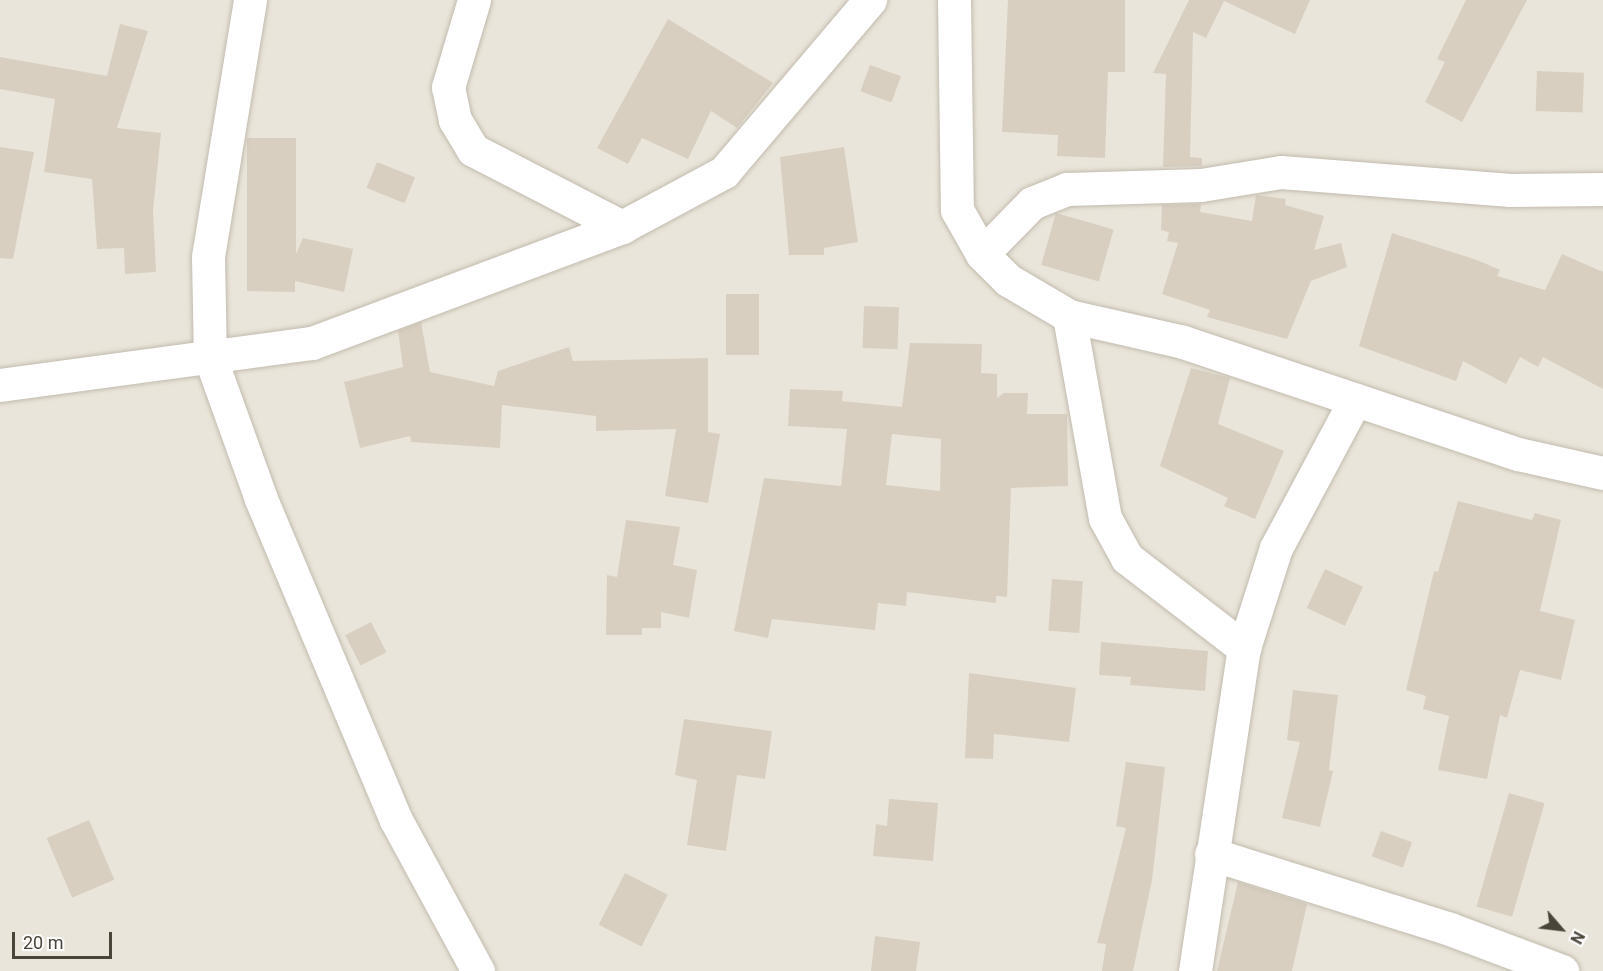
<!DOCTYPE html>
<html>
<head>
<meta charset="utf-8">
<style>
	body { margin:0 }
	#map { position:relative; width:1603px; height:971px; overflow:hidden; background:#f6f3ec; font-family:Roboto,sans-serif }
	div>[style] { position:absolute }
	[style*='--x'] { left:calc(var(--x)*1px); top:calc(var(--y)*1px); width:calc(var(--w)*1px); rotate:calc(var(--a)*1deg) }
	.residential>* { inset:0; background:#eae5da; transform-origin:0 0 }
	.building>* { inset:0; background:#d8cfc1; transform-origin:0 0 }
	.roads { filter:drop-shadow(0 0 2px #c2bbae) drop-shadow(0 0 2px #c2bbae) }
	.minor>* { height:33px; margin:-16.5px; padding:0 16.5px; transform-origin:16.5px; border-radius:16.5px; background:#fff }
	span { translate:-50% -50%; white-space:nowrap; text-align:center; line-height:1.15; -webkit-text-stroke:4.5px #fff; paint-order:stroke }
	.north { position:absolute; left:1531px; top:899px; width:60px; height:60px; -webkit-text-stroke:4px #fff; paint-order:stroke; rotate:118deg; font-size:16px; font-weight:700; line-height:24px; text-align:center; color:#4b4439 }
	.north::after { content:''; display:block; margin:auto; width:21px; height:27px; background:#4b4439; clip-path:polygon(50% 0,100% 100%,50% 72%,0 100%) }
	.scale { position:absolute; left:12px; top:932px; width:100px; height:27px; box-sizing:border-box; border:3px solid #4b4439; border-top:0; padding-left:8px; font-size:18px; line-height:21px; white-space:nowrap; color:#4b4439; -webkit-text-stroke:4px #fff; paint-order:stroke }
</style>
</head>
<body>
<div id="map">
	<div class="residential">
		<div style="left:0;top:0;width:1603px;height:971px"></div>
	</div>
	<div class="building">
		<div style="clip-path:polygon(1008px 0,1125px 0,1125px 72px,1108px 72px,1105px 158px,1057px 156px,1058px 135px,1002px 132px)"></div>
		<div style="clip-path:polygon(1189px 0,1310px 0,1295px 34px,1224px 1px,1206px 38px,1193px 32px,1190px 157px,1202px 158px,1202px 166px,1163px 167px,1166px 74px,1153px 73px)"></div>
		<div style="clip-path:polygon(1466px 0,1527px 0,1462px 122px,1425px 102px,1445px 62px,1437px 59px)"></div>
		<div style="clip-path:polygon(668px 19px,773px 83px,737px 128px,711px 111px,688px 159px,642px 138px,628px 164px,597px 148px)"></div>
		<div style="clip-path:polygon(120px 24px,148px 31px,117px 128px,161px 133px,153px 211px,156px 272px,125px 274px,124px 248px,97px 249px,92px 179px,44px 172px,55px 99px,0 89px,0 57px,107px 76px)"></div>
		<div style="left:870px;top:65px;width:33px;height:28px;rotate:20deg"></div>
		<div style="left:1537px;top:71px;width:47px;height:40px;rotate:2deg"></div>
		<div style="clip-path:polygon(247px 138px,296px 138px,296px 254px,303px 238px,353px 249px,344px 292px,295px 281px,295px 292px,247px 291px)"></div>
		<div style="clip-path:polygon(0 147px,34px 152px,13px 259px,0 258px)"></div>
		<div style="clip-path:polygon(844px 147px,858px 242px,824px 248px,824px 255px,789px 255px,780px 157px)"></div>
		<div style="left:377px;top:162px;width:41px;height:28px;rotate:22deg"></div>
		<div style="clip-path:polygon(1256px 195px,1286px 199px,1285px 205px,1324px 216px,1314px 250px,1341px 243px,1347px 267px,1311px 281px,1287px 339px,1207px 317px,1210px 310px,1162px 294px,1178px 243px,1167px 241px,1169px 232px,1161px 230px,1162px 205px,1201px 204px,1200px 212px,1252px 221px)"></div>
		<div style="left:1056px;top:213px;width:60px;height:54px;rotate:16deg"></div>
		<div style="clip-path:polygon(1392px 233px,1477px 260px,1500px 270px,1497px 276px,1545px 290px,1562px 254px,1603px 272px,1603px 389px,1543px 357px,1538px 367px,1520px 357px,1506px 384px,1463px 361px,1456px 381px,1359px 346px)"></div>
		<div style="left:726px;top:294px;width:33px;height:61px"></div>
		<div style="left:864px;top:306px;width:35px;height:42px;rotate:2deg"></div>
		<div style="clip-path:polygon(421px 322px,430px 372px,494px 386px,498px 371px,569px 347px,573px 361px,708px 358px,708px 432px,720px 434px,708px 503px,665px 496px,676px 429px,596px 431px,596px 416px,502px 405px,500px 448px,411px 442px,410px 436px,360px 448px,344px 382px,403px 367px,398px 331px)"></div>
		<div style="clip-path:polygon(evenodd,910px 343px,982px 344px,981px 373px,997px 374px,997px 398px,1004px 393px,1028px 393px,1027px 414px,1067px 414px,1068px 486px,1011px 488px,1007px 597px,996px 596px,996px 603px,907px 592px,906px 606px,878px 603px,875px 630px,772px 619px,768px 638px,734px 631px,764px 478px,841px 486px,847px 429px,788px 426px,790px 389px,843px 391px,842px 401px,902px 407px,910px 343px,892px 434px,941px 439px,940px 491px,886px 485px,892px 434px)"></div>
		<div style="clip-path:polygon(1191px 368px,1230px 378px,1218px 424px,1284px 451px,1255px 519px,1224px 506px,1228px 498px,1160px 466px)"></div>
		<div style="clip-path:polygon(1458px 501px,1532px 520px,1535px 513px,1561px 520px,1540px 611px,1575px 620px,1561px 680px,1520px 670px,1507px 718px,1500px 715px,1487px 779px,1438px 770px,1449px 716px,1423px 709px,1426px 696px,1406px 690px,1434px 571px,1438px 572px)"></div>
		<div style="clip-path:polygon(626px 520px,680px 527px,673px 565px,697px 570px,689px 618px,661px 612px,661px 628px,642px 628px,642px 635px,606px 635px,607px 575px,617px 577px)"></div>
		<div style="left:1325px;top:569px;width:42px;height:43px;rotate:25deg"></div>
		<div style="left:1052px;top:579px;width:31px;height:52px;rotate:4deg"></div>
		<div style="left:371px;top:622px;width:34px;height:29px;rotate:63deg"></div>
		<div style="clip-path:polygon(1101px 642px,1208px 651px,1205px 691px,1130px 685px,1131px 677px,1099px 675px)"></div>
		<div style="clip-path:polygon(969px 673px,1076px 688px,1069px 742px,994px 734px,993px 759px,965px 758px)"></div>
		<div style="clip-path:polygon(1293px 690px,1338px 695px,1329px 770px,1333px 771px,1320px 827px,1282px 818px,1300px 742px,1287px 740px)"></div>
		<div style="clip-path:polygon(684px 719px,772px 731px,765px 779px,737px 775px,726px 851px,687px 845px,697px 780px,675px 775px)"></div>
		<div style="clip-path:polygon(1126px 762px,1165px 767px,1152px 880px,1133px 971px,1102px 971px,1106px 944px,1097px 943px,1126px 828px,1116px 826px)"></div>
		<div style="left:1509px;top:793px;width:37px;height:118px;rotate:16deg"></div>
		<div style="clip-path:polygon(889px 799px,938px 803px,933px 861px,873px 856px,876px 824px,887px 826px)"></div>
		<div style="left:89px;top:820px;width:65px;height:46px;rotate:67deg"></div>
		<div style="left:1381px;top:831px;width:33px;height:27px;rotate:20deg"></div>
		<div style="left:625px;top:873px;width:48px;height:58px;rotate:27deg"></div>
		<div style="clip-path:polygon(1238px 882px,1307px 904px,1292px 971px,1217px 971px)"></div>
		<div style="clip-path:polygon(875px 936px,920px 942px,916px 971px,871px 971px)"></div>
	</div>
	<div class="roads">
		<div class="minor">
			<div style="--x:250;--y:0;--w:260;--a:99.3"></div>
			<div style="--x:208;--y:257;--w:100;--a:88.9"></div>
			<div style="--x:210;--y:357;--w:151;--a:70.2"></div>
			<div style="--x:261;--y:499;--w:348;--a:67.2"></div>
			<div style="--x:396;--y:820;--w:172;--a:61.5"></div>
			<div style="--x:474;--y:0;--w:91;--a:106.6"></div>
			<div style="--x:448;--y:87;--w:34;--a:78"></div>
			<div style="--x:455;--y:120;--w:35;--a:59"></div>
			<div style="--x:473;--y:150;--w:168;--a:27.3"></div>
			<div style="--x:954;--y:0;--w:210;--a:89.2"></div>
			<div style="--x:957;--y:210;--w:51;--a:60.4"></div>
			<div style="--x:982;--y:254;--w:37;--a:45"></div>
			<div style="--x:1008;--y:280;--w:71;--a:30.5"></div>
			<div style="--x:1069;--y:316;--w:117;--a:12.8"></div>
			<div style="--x:1183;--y:342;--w:353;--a:18.5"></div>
			<div style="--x:1518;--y:454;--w:87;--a:12.6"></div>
			<div style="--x:982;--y:254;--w:71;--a:-45.6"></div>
			<div style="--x:1032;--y:203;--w:38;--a:-22"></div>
			<div style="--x:1067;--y:189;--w:134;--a:-1.7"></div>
			<div style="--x:1201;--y:185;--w:81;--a:-9.2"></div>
			<div style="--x:1281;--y:172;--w:230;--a:4.5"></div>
			<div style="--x:1510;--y:190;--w:93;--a:-0.6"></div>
			<div style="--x:1069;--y:316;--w:205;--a:79.9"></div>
			<div style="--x:1105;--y:518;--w:46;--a:61.2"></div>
			<div style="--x:1127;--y:558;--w:148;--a:37.6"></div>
			<div style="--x:0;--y:385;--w:315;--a:-7.7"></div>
			<div style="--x:312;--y:343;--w:331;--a:-20.5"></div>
			<div style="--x:622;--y:227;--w:116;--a:-28.3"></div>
			<div style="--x:724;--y:172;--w:226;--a:-49.7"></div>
			<div style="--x:1211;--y:854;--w:250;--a:17.4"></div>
			<div style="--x:1450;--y:929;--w:120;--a:20.6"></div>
			<div style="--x:1195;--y:971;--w:327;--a:-81.4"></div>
			<div style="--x:1244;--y:648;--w:105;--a:-72.3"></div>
			<div style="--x:1276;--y:548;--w:168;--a:-61.9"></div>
		</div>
	</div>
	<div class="north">N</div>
	<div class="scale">20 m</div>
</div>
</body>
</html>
